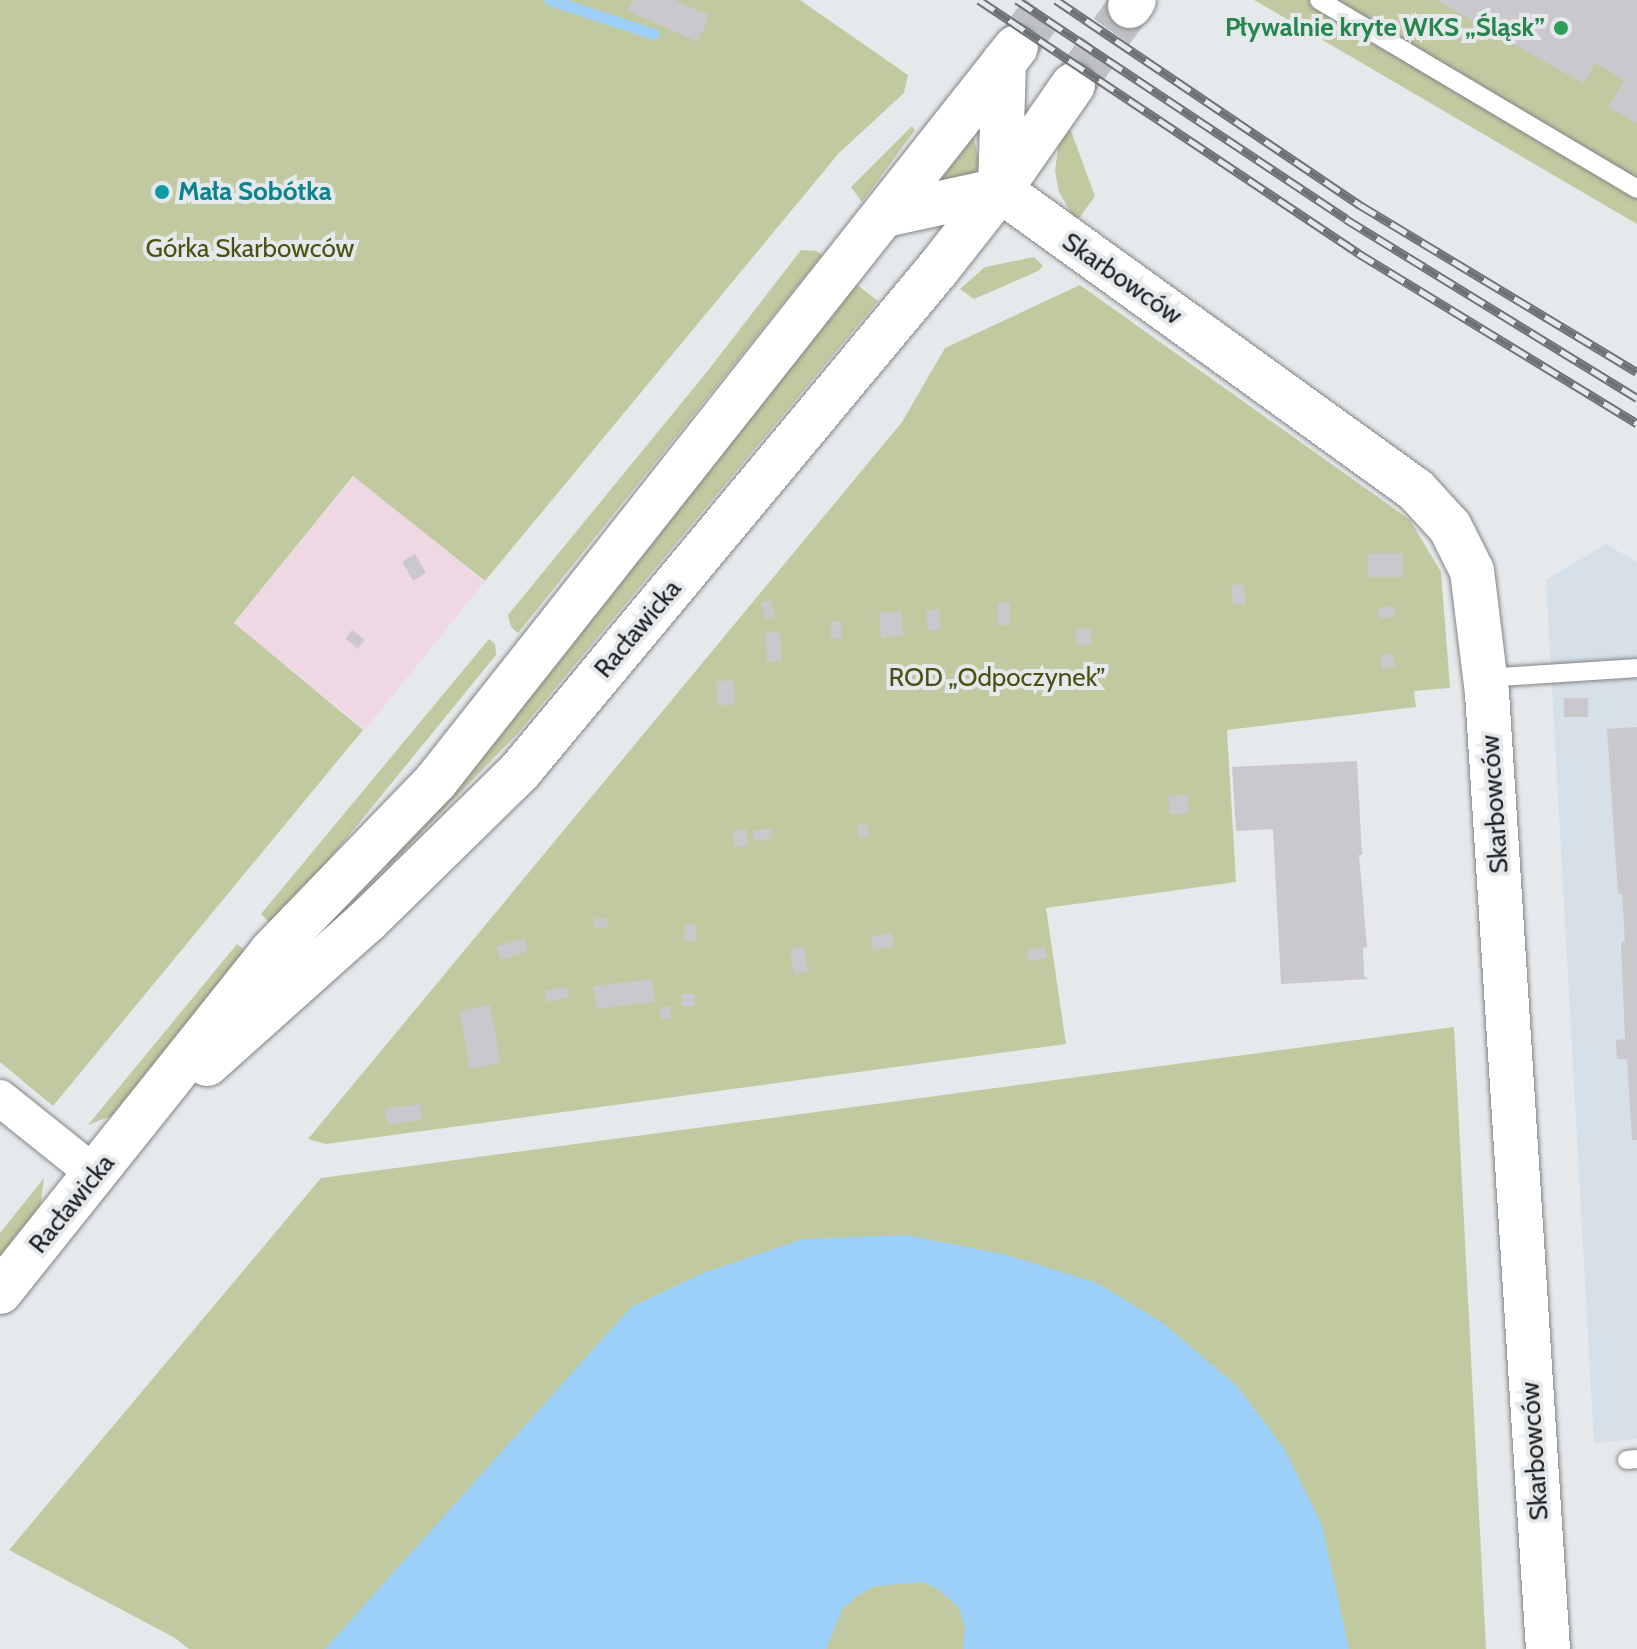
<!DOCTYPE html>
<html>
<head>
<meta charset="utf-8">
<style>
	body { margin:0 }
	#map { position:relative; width:1637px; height:1649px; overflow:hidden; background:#e6e9ec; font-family:Cabin,sans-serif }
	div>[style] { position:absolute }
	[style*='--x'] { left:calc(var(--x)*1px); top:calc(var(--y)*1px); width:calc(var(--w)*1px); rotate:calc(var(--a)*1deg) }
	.built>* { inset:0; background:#d6e0e8 }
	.industrial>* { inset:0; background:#efd7e3; transform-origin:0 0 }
	.green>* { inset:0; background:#c1c9a0 }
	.water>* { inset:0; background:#9dd0f8 }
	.stream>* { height:11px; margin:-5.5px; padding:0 5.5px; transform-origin:5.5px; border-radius:5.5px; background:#9dd0f8 }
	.building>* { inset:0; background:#cac8cc; transform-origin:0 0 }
	.tertiary-tunnel>* { height:44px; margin-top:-22px; transform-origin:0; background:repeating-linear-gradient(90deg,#bec0c3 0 44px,transparent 0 66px) }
	.roads { filter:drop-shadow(0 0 2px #818486) drop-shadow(0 0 2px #818486) }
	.service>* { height:18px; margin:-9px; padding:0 9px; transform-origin:9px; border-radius:9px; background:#fff }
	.minor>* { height:36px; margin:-18px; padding:0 18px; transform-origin:18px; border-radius:18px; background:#fff }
	.tertiary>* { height:44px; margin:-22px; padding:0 22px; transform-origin:22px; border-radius:22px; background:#fff }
	.rail>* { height:9px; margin-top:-4.5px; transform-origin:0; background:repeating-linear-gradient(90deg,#e6e9ec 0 18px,#6f7274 0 36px); box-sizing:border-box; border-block:2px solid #6f7274 }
	.dots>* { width:22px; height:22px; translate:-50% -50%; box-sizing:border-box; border:4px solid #e6e9ec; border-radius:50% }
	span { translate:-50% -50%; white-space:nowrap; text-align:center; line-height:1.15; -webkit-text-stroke:8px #e6e9ec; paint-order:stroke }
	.leisure-label { font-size:26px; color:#27864d; font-weight:700 }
	.right { translate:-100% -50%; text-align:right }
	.culture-label { font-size:26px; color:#0d838f; font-weight:700 }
	.left { translate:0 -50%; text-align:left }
	.park-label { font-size:26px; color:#495211 }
	.street-label { font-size:26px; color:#1c1e1f }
</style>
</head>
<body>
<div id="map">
	<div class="built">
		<div style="clip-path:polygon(1606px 544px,1637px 562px,1637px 1439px,1594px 1443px,1546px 580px)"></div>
	</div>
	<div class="industrial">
		<div style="left:354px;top:476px;width:168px;height:190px;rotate:39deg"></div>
	</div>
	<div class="green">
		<div style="clip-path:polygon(0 0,800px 0,908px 75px,904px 93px,839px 153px,485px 581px,353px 476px,234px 623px,363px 730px,53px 1106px,0 1062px)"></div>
		<div style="clip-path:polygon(1254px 0,1637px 0,1637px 224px)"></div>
		<div style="clip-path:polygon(912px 126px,915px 130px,862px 202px,851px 187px)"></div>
		<div style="clip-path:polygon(1067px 128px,1071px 131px,1095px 196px,1080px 217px,1074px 218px,1059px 192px,1055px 171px,1059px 141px)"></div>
		<div style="clip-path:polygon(973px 134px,980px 166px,974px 175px,934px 189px)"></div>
		<div style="clip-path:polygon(801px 250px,816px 251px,822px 255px,518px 633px,511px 627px,508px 615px,706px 373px)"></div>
		<div style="clip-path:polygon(1034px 257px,1043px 266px,1038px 271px,995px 290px,974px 299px,960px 289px,985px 267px)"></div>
		<div style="clip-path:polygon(852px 281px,878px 301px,517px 734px,389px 866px,385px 864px)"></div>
		<div style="clip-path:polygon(1080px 285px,1410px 520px,1441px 572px,1450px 688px,1414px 691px,1416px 707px,1227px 730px,1236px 882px,1046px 908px,1066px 1044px,326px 1144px,308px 1139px,902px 422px,945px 348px)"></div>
		<div style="clip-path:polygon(489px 639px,495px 644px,496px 655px,275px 926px,268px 921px,261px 914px)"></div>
		<div style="clip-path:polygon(237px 944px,251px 955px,127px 1103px,111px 1116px,88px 1125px)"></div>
		<div style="clip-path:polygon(1454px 1027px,1486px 1649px,189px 1649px,175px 1638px,9px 1550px,321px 1178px)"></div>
		<div style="clip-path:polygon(44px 1178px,40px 1208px,0 1258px,0 1233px)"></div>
	</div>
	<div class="water">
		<div style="clip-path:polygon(906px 1235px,1007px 1255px,1097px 1283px,1163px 1323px,1238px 1387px,1285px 1450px,1322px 1525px,1349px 1649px,963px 1649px,965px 1627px,959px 1608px,939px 1590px,923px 1582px,875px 1586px,857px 1596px,843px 1608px,826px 1649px,325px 1649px,631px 1307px,703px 1273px,803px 1239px)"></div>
	</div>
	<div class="stream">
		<div style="--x:550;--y:0;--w:109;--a:18.1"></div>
	</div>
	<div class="building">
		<div style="clip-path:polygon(633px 0,673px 0,709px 15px,698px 42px,628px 11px)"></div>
		<div style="clip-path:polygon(1436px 0,1637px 0,1637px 123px,1608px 107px,1624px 80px,1595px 63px,1584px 84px)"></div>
		<div style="left:1368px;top:553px;width:35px;height:24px"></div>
		<div style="left:415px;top:554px;width:22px;height:15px;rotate:60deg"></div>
		<div style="left:1244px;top:584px;width:20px;height:13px;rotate:84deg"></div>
		<div style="left:771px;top:600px;width:17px;height:10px;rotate:77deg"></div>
		<div style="left:998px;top:603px;width:12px;height:22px"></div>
		<div style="left:1394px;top:606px;width:11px;height:16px;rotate:85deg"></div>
		<div style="left:939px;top:609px;width:21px;height:13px;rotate:85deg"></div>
		<div style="left:901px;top:611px;width:25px;height:22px;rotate:85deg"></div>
		<div style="left:841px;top:621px;width:17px;height:11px;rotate:87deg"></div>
		<div style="left:1090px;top:628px;width:16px;height:15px;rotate:83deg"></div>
		<div style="left:352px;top:630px;width:16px;height:11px;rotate:38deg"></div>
		<div style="left:780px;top:632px;width:29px;height:15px;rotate:86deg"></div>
		<div style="left:1393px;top:653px;width:14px;height:13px;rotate:82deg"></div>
		<div style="left:733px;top:680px;width:24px;height:17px;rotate:85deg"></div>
		<div style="left:1588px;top:698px;width:19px;height:24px;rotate:90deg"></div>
		<div style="clip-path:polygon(1637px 727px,1637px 1140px,1632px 1140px,1627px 1059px,1617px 1059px,1616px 1040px,1625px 1039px,1621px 942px,1625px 942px,1622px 894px,1618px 894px,1607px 729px)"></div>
		<div style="clip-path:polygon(1357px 761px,1362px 855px,1359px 855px,1367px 947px,1363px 948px,1364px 976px,1369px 979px,1281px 984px,1273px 829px,1236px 831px,1232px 767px)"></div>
		<div style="left:1188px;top:795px;width:19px;height:19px;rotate:90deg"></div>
		<div style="left:867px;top:824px;width:13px;height:10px;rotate:81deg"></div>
		<div style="left:770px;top:828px;width:10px;height:18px;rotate:79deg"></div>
		<div style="left:746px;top:829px;width:17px;height:14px;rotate:83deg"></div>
		<div style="left:607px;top:918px;width:9px;height:14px;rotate:84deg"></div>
		<div style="left:695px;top:924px;width:17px;height:11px;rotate:87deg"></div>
		<div style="left:892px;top:933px;width:14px;height:21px;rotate:82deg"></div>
		<div style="left:524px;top:938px;width:14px;height:29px;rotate:73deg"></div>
		<div style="left:804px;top:947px;width:25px;height:14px;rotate:81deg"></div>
		<div style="left:1045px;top:947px;width:11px;height:19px;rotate:80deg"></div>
		<div style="left:652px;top:979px;width:23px;height:59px;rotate:83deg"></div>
		<div style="left:567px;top:987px;width:11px;height:22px;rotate:80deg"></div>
		<div style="left:682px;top:994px;width:12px;height:12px"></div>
		<div style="left:490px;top:1005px;width:59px;height:31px;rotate:80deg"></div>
		<div style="left:670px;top:1006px;width:12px;height:11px;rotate:81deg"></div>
		<div style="left:420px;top:1104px;width:16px;height:35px;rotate:83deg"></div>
	</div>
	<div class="tertiary-tunnel">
		<div style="--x:1016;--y:47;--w:59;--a:-53.3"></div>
		<div style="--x:1073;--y:85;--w:97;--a:-54.2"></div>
	</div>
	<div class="roads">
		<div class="service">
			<div style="--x:1319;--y:0;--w:370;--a:30.7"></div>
			<div style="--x:1486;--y:678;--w:151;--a:-3.8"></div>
			<div style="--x:1627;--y:1460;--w:10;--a:-6"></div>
		</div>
		<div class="minor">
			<div style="--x:0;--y:1098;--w:123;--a:38.7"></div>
		</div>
		<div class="tertiary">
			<div style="--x:1130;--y:6;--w:7;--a:-56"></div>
			<div style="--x:1000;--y:190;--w:128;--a:-88.2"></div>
			<div style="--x:885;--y:215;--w:118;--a:-12.3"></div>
			<div style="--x:1000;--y:190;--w:513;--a:35.8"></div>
			<div style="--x:1416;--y:490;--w:50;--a:47.4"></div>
			<div style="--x:1450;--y:527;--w:49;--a:63.4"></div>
			<div style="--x:1472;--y:571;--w:123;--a:83"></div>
			<div style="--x:1487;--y:693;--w:958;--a:86.35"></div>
			<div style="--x:207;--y:1064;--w:215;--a:-41.8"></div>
			<div style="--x:367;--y:921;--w:214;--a:-44.4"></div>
			<div style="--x:520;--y:771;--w:652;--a:-50.23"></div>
			<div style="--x:937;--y:270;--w:102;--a:-51.8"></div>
			<div style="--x:1000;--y:190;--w:128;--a:-55.2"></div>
			<div style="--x:0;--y:1292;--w:435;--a:-51.4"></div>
			<div style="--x:271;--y:952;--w:238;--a:-46"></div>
			<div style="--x:436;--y:781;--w:935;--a:-51.68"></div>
		</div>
	</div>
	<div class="rail">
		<div style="--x:979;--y:0;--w:456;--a:33.7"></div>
		<div style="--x:1358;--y:253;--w:327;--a:31.4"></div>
		<div style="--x:1017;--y:0;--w:395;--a:33.6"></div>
		<div style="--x:1346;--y:219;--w:342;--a:31.6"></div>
		<div style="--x:1056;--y:0;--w:367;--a:34"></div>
		<div style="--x:1360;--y:205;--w:323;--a:31.1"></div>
	</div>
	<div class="dots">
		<div style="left:1561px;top:28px;background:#2e9e5b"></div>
		<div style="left:162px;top:192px;background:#0f9aa8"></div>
	</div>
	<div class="leisure-label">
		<span class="right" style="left:1545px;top:28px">Pływalnie kryte WKS „Śląsk”</span>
	</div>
	<div class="culture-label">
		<span class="left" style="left:178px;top:192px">Mała Sobótka</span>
	</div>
	<div class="park-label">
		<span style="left:250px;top:249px">Górka Skarbowców</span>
		<span style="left:997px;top:678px">ROD „Odpoczynek”</span>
	</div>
	<div class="street-label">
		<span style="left:1122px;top:279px;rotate:35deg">Skarbowców</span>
		<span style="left:638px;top:629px;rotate:-50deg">Racławicka</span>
		<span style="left:1495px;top:804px;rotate:-94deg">Skarbowców</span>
		<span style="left:72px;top:1204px;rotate:-51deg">Racławicka</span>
		<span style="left:1535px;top:1451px;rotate:-94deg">Skarbowców</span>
	</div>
</div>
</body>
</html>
